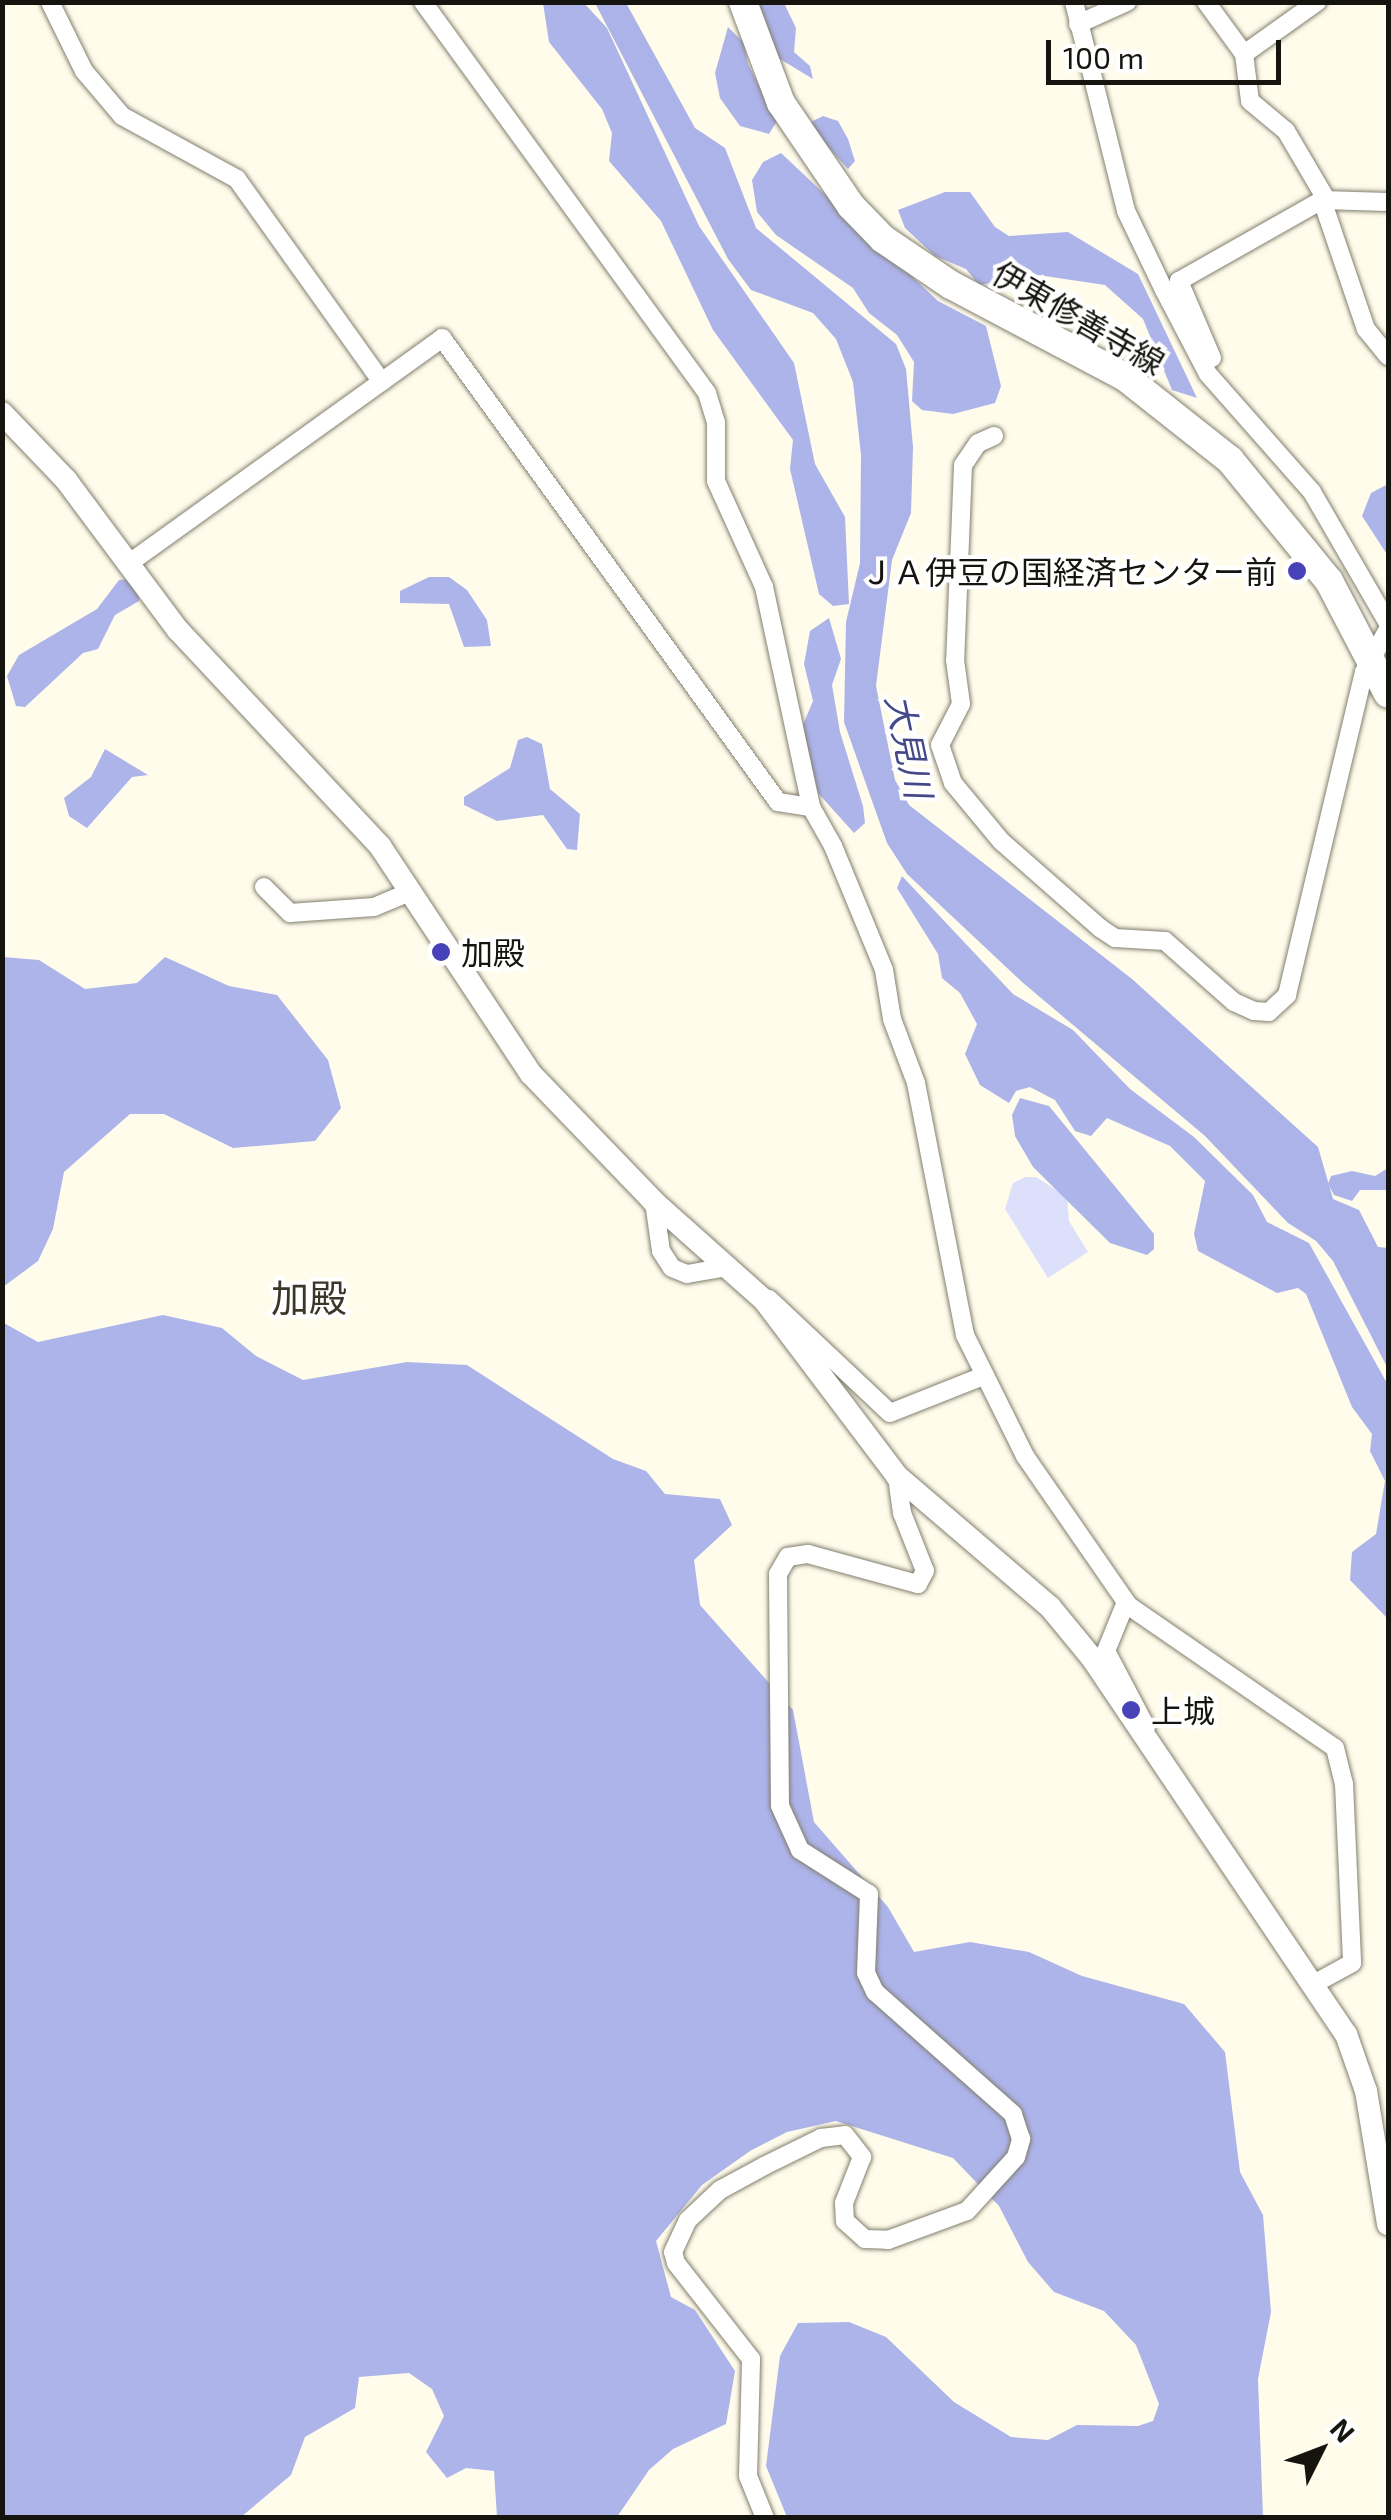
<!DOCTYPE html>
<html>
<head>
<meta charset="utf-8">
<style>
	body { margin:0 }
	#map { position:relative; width:1391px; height:2520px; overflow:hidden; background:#fffceb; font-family:"Exo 2","Noto Sans JP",sans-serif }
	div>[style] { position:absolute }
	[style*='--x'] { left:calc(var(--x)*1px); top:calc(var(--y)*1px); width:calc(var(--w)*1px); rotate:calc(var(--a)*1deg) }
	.green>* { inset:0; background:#dce0fa }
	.forest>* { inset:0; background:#adb4ea }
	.water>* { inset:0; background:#abb3e8 }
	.roads { filter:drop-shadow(0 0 2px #827f6f) drop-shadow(0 0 2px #827f6f) }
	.minor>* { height:18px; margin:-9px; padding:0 9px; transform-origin:9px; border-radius:9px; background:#fff }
	.tertiary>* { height:22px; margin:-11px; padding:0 11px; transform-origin:11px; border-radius:11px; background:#fff }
	.primary>* { height:28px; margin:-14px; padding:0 14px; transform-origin:14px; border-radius:14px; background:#fff }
	.dots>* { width:28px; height:28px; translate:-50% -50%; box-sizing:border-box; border:5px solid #fff; border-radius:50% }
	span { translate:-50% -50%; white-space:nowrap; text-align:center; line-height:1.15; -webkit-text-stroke:8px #fff; paint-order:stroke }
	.street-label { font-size:32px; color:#15140e }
	.poi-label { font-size:32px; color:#15140e }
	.right { translate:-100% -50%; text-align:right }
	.left { translate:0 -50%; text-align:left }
	.water-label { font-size:35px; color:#444889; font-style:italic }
	.quarter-label { font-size:38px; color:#3a3729 }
	.frame { position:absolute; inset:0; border:5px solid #15140e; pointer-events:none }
	.north { position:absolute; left:1271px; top:2400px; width:100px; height:100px; -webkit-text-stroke:8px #fff; paint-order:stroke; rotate:48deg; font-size:28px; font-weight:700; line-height:40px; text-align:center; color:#15140e }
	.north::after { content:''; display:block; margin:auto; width:35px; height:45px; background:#15140e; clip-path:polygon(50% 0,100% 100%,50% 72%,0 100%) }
	.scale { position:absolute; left:1046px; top:40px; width:235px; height:45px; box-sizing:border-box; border:5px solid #15140e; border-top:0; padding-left:12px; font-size:30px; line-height:35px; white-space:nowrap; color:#15140e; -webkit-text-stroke:8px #fff; paint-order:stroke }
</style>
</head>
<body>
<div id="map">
	<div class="green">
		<div style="clip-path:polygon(1025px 1177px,1036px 1177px,1067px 1197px,1069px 1221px,1088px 1252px,1048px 1278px,1005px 1209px,1013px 1183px)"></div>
	</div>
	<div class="forest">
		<div style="clip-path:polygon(543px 3px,584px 3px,607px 28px,699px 226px,794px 363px,815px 464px,845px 517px,849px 604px,833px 606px,819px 594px,790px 469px,793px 440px,713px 330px,661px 221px,609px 161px,612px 133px,602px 109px,549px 42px)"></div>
		<div style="clip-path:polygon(756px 3px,784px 3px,796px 28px,794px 52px,810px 66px,813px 79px,775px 56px)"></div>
		<div style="clip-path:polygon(728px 27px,744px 43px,748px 64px,777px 121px,769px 134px,740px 126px,720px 98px,715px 73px)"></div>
		<div style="clip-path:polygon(823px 116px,838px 121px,848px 139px,855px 161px,848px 169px,817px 135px,811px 122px)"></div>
		<div style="clip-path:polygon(781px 153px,938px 301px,986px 326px,1001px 386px,995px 403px,953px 414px,922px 410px,912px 401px,914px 362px,897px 335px,869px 313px,853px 288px,776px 235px,757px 212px,752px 180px,763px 162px)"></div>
		<div style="clip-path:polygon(945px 192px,970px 192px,995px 227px,1009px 236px,1068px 232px,1138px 274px,1197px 398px,1172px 390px,1143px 319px,1105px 285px,1038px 275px,979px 285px,966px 269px,935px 256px,905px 228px,898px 210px)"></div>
		<div style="clip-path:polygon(1388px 484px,1388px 556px,1362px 516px,1371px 493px)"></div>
		<div style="clip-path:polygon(429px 577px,449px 577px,467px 590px,487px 620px,491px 646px,464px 647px,449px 604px,400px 603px,400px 591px)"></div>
		<div style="clip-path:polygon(128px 579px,139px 588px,139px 601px,115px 615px,98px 649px,83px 653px,25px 707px,16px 706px,7px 676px,19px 655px,97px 609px,119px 580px)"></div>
		<div style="clip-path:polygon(829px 618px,841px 659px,832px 685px,840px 732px,863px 806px,865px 823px,854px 833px,818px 793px,802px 727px,813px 701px,804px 664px,810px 631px)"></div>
		<div style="clip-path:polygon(527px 737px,542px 744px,550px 789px,580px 814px,577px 850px,567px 849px,543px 815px,497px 821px,464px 805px,464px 797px,510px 768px,518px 740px)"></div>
		<div style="clip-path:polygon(105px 749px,148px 775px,132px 777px,87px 828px,69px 816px,64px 798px,91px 777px)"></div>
		<div style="clip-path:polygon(902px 876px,1013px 994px,1073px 1030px,1130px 1089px,1194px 1137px,1253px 1195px,1267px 1222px,1309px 1243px,1388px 1385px,1388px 1619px,1350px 1580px,1352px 1552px,1376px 1534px,1385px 1481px,1370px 1451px,1372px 1434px,1352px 1407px,1306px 1294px,1298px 1288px,1277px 1293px,1198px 1251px,1194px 1234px,1205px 1181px,1170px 1146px,1107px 1118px,1091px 1136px,1075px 1131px,1055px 1100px,1030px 1087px,1016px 1091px,1009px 1103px,980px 1085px,965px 1054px,977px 1024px,960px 993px,942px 978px,938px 954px,897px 888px)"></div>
		<div style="clip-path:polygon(3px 957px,39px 960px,85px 989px,137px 983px,165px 957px,229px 986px,277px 995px,328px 1060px,341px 1108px,315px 1141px,233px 1148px,164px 1114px,130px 1114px,64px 1172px,53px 1229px,38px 1261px,3px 1287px)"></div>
		<div style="clip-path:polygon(1020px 1098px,1049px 1106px,1154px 1234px,1154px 1249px,1147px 1255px,1110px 1243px,1033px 1167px,1015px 1136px,1012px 1115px)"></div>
		<div style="clip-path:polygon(1388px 1168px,1388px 1190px,1360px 1190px,1352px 1201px,1334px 1195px,1328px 1184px,1331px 1176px,1352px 1171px,1375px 1176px)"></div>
		<div style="clip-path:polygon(163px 1315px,222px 1328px,256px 1356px,303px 1380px,407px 1362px,467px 1365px,613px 1459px,646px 1471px,665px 1494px,720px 1499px,732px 1525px,694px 1560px,700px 1605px,793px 1710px,814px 1822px,888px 1907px,914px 1952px,970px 1942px,1029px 1952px,1082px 1976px,1184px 2004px,1225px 2052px,1240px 2172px,1263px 2215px,1271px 2312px,1258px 2379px,1263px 2517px,787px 2517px,766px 2466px,780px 2356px,798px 2323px,849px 2322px,886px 2337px,954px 2402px,1011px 2437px,1048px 2440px,1077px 2425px,1138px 2426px,1153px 2421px,1159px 2404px,1136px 2345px,1104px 2311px,1054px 2292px,1028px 2262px,999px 2206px,953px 2158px,836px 2121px,787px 2132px,750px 2151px,702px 2185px,656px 2241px,671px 2297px,695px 2310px,735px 2371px,726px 2424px,673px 2449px,649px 2470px,617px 2517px,497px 2517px,494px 2471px,466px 2468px,447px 2478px,426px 2452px,444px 2416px,432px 2389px,409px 2373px,359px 2377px,355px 2408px,305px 2437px,291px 2475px,241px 2517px,3px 2517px,2px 1322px,38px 1342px)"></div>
	</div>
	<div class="water">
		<div style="clip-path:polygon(595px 3px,626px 3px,695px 128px,725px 148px,756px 228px,896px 344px,906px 369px,913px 447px,911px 513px,892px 560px,876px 686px,895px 780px,909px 805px,1132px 979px,1318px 1147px,1333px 1199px,1359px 1210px,1378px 1247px,1388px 1248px,1388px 1369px,1333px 1261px,1316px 1241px,1288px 1223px,1205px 1136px,1022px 982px,907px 874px,887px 843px,844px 722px,846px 622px,860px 563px,861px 455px,853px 382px,836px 339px,813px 313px,751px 290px,728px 259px)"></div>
	</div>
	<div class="roads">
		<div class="minor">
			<div style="--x:50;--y:2;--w:77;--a:63.8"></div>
			<div style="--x:84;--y:71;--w:59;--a:49.8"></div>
			<div style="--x:122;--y:116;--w:131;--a:28.7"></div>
			<div style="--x:237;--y:179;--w:249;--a:54.5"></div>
			<div style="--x:423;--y:2;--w:483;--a:54"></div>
			<div style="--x:707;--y:393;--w:31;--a:73"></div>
			<div style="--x:716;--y:423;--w:58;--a:90"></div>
			<div style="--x:716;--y:481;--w:116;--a:65.6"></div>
			<div style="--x:764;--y:587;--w:225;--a:77.9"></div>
			<div style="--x:1074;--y:2;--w:215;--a:76"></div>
			<div style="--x:1126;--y:211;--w:88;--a:64.3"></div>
			<div style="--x:1164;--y:290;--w:95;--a:62.4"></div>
			<div style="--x:1208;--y:374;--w:157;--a:48.6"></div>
			<div style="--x:1312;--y:492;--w:151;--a:59.9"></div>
			<div style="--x:1206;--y:2;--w:64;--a:53.8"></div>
			<div style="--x:1244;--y:54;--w:90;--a:-35.5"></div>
			<div style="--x:1078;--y:24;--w:54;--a:-24.2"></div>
			<div style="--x:1244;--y:54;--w:47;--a:82.7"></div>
			<div style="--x:1250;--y:101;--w:47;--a:39.8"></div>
			<div style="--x:1286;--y:131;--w:79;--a:59.5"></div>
			<div style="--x:1322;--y:200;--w:136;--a:71.2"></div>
			<div style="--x:1366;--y:329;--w:35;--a:51"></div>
			<div style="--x:1212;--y:358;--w:84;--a:-113.2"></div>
			<div style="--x:1179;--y:281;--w:164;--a:-29.5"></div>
			<div style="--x:1322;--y:200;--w:66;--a:1.7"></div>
			<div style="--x:994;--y:436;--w:17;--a:156"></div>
			<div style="--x:978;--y:443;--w:27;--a:124"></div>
			<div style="--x:963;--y:465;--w:195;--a:92.3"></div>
			<div style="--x:955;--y:660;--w:44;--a:82.2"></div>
			<div style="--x:961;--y:704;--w:46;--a:117.1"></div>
			<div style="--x:940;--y:745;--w:40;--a:71.1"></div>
			<div style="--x:953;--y:783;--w:75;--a:50.4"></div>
			<div style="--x:1001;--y:841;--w:132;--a:41.3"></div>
			<div style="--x:1100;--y:928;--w:18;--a:34"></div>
			<div style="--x:1115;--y:938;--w:50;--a:3.4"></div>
			<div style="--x:1165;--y:941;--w:92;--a:41.5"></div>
			<div style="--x:1234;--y:1002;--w:22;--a:24"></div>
			<div style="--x:1254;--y:1011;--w:15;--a:4"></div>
			<div style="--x:1269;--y:1012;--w:25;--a:-43"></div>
			<div style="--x:1287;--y:995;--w:332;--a:-76.6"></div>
			<div style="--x:1364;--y:672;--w:49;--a:-60.8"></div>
			<div style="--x:128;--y:564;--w:387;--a:-35.7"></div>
			<div style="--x:442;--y:338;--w:573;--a:54.09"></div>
			<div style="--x:778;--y:802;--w:33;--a:9"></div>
			<div style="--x:811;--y:807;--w:45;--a:60.6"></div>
			<div style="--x:833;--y:846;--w:134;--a:67.6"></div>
			<div style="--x:884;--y:970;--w:50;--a:80.7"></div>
			<div style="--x:892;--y:1019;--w:68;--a:69.4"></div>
			<div style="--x:916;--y:1083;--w:257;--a:79"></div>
			<div style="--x:965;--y:1335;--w:135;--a:63.6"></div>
			<div style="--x:1025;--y:1456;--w:183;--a:55.3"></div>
			<div style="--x:1129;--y:1606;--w:250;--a:34.6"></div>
			<div style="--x:1335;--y:1748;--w:37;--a:76"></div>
			<div style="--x:1344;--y:1784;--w:179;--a:87.4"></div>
			<div style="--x:1352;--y:1963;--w:46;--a:151.2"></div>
			<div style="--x:264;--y:887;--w:37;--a:45"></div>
			<div style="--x:290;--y:913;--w:84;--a:-4.1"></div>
			<div style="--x:374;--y:907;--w:41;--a:-22.8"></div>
			<div style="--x:654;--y:1202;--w:49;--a:81.9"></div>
			<div style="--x:661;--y:1251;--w:20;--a:57"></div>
			<div style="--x:672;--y:1268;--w:16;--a:22"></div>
			<div style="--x:687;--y:1274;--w:40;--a:-10"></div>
			<div style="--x:769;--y:1299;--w:166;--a:43.3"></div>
			<div style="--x:890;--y:1413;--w:98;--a:-21.6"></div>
			<div style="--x:1126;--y:1602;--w:53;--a:112.2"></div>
			<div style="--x:1106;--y:1651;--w:86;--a:62.2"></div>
			<div style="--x:765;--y:2518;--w:45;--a:-112"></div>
			<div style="--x:748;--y:2476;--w:117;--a:-88.5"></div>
			<div style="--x:751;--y:2359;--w:122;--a:-128"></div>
			<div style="--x:676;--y:2263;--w:11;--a:-105"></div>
			<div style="--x:673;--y:2252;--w:35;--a:-65"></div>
			<div style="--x:688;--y:2220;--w:44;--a:-43.2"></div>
			<div style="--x:720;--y:2190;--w:50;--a:-28.6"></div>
			<div style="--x:764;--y:2166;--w:64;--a:-26.2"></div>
			<div style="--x:821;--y:2138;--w:24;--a:-7"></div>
			<div style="--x:845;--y:2135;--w:28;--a:52"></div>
			<div style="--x:862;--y:2157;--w:49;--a:111.4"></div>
			<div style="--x:844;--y:2203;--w:18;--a:87"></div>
			<div style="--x:845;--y:2221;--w:27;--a:42"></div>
			<div style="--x:865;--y:2239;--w:23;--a:2"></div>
			<div style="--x:888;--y:2240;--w:84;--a:-20.2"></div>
			<div style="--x:967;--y:2211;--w:73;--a:-47.8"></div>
			<div style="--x:1016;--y:2157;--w:19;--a:-74"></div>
			<div style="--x:1021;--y:2139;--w:26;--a:-108"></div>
			<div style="--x:1013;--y:2114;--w:184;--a:-138.5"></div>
			<div style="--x:875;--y:1992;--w:21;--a:-115"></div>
			<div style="--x:866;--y:1973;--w:79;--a:-87.8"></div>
			<div style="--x:869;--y:1894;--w:82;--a:-147.5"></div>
			<div style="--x:800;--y:1850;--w:48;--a:-114.4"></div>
			<div style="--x:780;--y:1806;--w:232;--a:-90.5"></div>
			<div style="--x:778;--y:1574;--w:20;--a:-60"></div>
			<div style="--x:788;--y:1557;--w:20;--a:-9"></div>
			<div style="--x:808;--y:1554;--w:114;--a:15.3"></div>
			<div style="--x:918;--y:1584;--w:15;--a:-62"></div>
			<div style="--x:925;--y:1571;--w:62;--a:-111.6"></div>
			<div style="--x:902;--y:1513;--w:37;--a:-98"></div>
		</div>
		<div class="tertiary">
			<div style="--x:2;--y:413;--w:93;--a:46.3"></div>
			<div style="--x:66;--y:480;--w:187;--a:53.3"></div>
			<div style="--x:178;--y:630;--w:296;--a:46.9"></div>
			<div style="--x:380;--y:846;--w:273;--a:56.5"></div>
			<div style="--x:531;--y:1074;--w:178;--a:46.1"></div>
			<div style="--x:654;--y:1202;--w:147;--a:41.7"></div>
			<div style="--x:764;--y:1300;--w:221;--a:52.9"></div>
			<div style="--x:897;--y:1476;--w:201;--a:40.6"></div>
			<div style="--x:1050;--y:1607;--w:66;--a:50.5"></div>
			<div style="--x:1092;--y:1658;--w:454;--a:56"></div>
			<div style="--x:1346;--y:2034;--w:60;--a:70.7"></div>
			<div style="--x:1366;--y:2091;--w:135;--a:80.6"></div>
		</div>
		<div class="primary">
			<div style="--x:743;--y:2;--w:108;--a:69.4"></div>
			<div style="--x:781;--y:103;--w:125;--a:55.8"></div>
			<div style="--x:851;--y:206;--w:46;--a:45.9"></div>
			<div style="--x:883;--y:239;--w:82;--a:34.1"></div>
			<div style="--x:951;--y:285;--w:197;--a:27.9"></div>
			<div style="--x:1125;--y:377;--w:134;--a:38.3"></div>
			<div style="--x:1230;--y:460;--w:156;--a:50.7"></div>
			<div style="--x:1329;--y:581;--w:127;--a:62.4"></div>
		</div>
	</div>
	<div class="dots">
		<div style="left:1297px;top:571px;background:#4742b8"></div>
		<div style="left:441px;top:952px;background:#4742b8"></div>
		<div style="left:1131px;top:1710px;background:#4742b8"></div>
	</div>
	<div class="street-label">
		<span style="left:1079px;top:317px;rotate:30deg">伊東修善寺線</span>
	</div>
	<div class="poi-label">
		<span class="right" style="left:1277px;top:571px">ＪＡ伊豆の国経済センター前</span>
		<span class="left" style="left:461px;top:952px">加殿</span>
		<span class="left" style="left:1151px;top:1710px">上城</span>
	</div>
	<div class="water-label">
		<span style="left:910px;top:746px;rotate:78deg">大見川</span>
	</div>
	<div class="quarter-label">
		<span style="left:309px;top:1298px">加殿</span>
	</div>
	<div class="frame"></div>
	<div class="north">N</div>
	<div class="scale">100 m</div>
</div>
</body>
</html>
